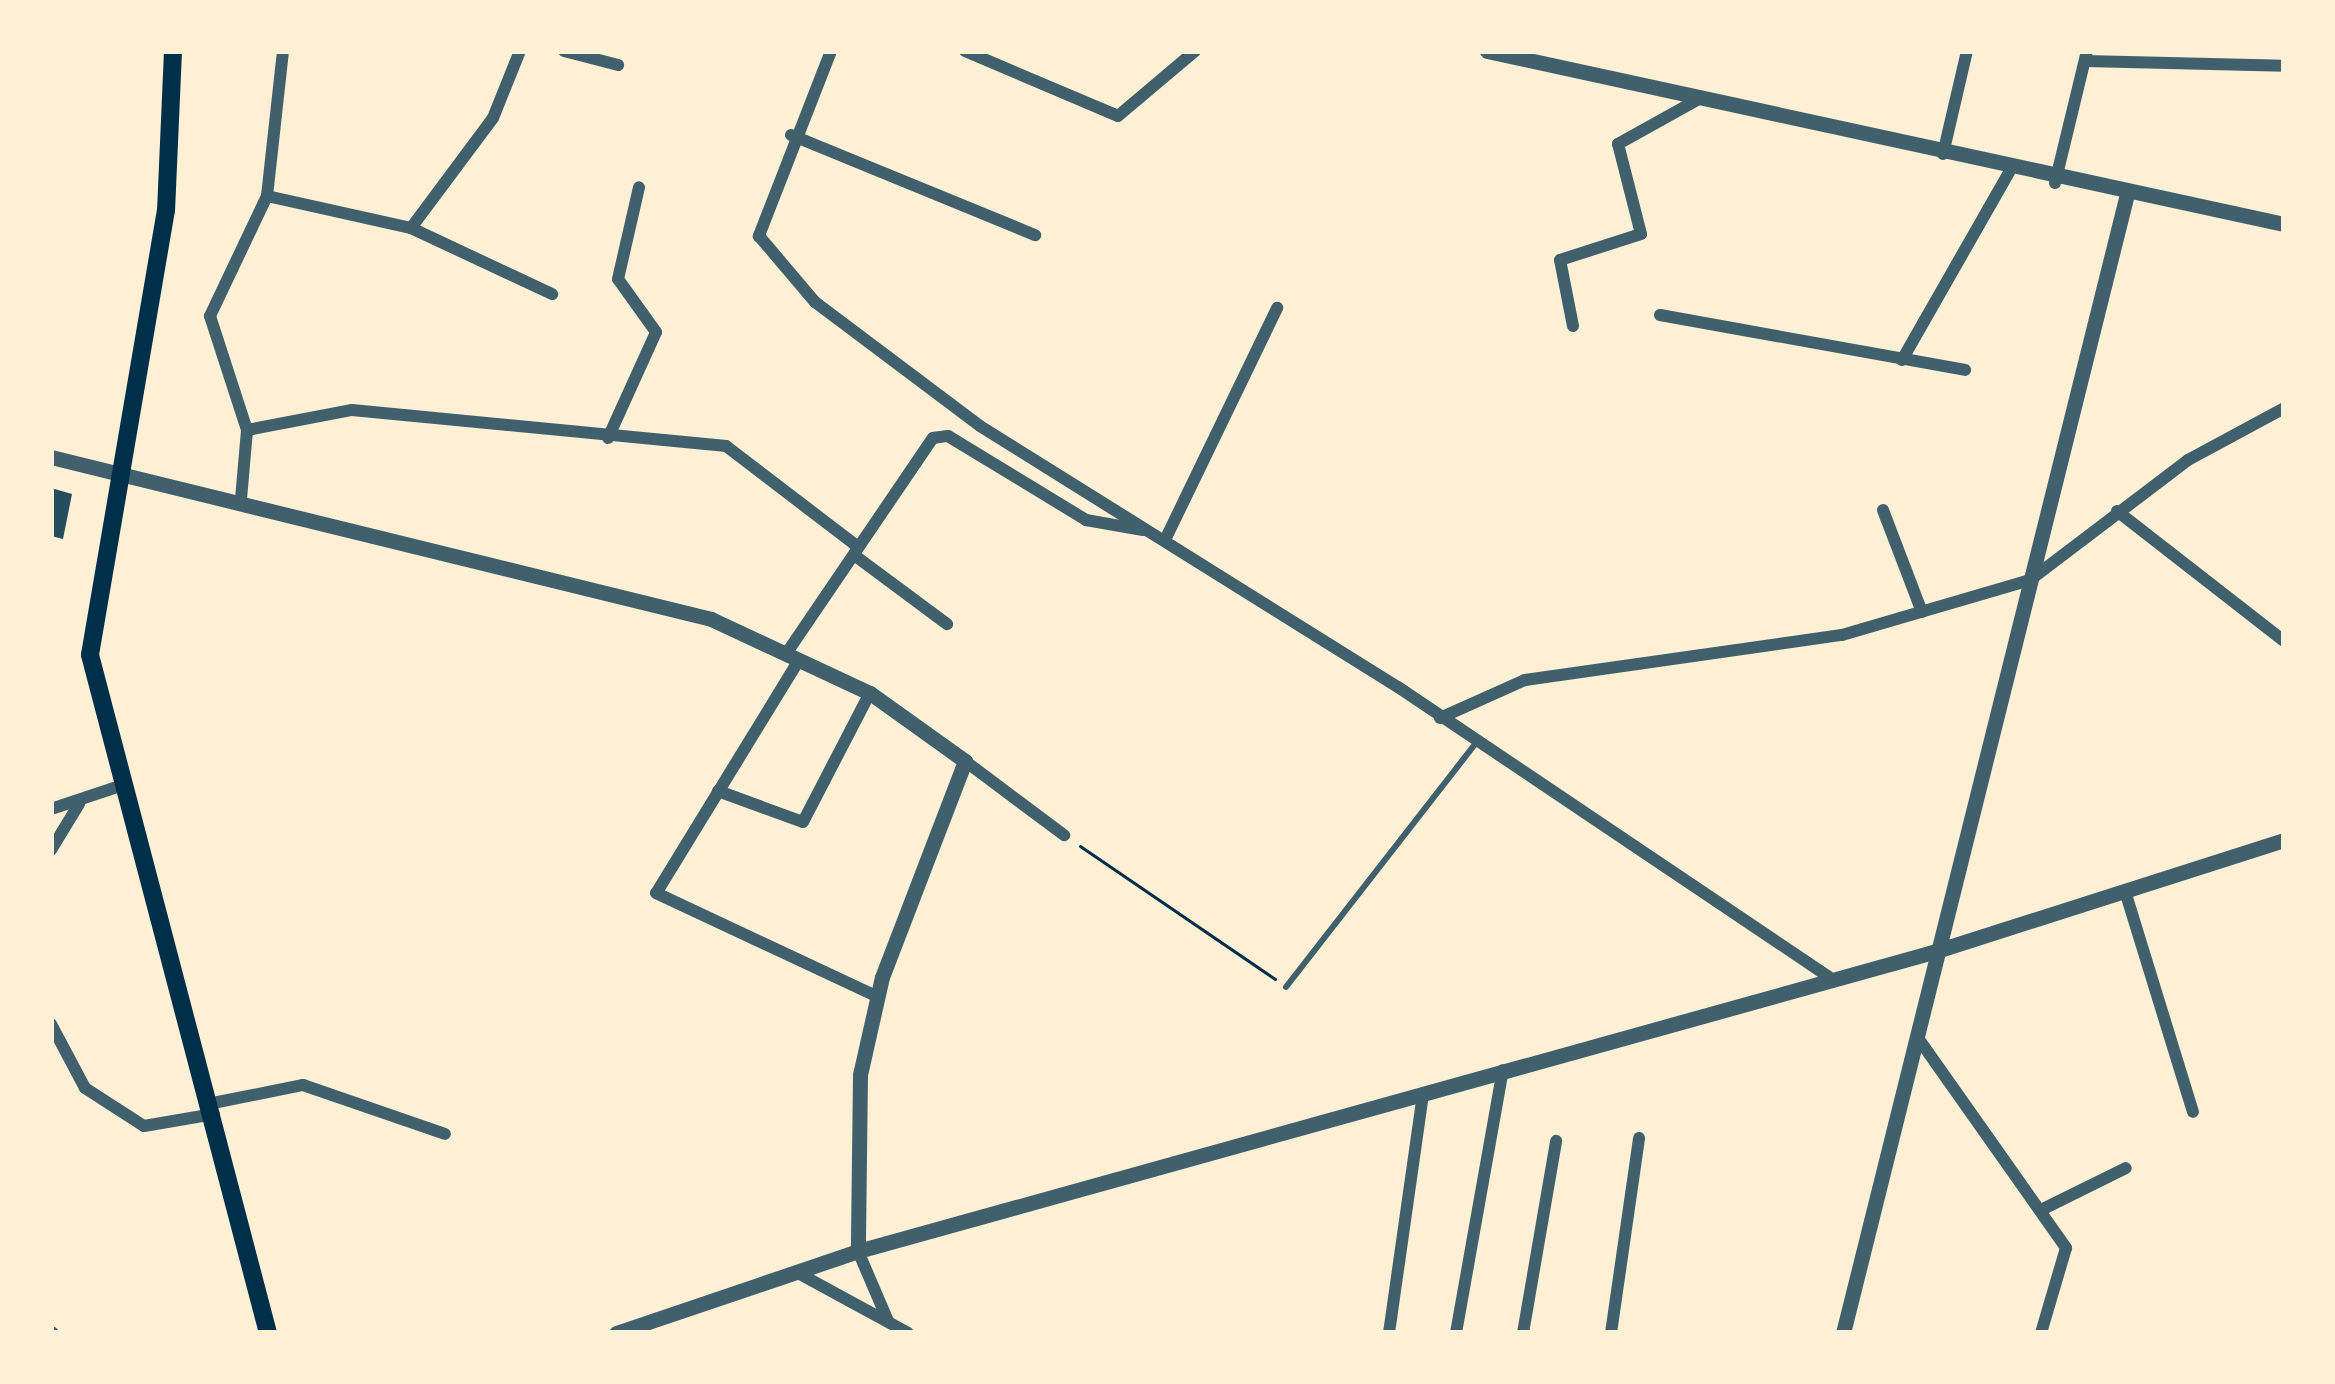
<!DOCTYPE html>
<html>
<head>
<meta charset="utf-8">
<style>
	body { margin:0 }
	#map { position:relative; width:2335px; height:1384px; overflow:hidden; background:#fdf0d5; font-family:"Fira Sans",sans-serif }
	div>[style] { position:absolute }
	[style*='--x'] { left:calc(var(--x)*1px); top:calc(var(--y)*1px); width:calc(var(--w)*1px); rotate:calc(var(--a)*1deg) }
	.building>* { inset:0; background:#264d5e }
	.path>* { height:3px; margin:-1.5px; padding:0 1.5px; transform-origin:1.5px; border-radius:1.5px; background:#003049 }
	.service>* { height:6px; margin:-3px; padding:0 3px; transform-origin:3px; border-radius:3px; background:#3f606c }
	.minor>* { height:12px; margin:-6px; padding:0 6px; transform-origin:6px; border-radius:6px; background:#3f606c }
	.tertiary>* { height:15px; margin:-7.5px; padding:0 7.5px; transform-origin:7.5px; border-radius:7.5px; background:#3f606c }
	.secondary>* { height:18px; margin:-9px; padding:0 9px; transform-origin:9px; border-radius:9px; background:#003049 }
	span { translate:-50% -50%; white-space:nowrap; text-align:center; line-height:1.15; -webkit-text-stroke:10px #fdf0d5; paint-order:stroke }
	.frame { position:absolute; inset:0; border:54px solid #fdf0d5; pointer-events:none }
</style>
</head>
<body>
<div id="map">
	<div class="building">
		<div style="clip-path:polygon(51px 488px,72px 494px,63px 539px,51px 536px)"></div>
	</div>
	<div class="path">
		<div style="--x:1080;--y:846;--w:236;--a:34.3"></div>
	</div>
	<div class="service">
		<div style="--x:1286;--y:987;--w:309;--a:-52.1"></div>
	</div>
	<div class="minor">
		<div style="--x:564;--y:51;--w:56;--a:14.5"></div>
		<div style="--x:831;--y:51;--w:199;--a:111.3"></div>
		<div style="--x:759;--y:236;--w:87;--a:49.7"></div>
		<div style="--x:815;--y:302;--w:206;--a:36.9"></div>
		<div style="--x:980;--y:426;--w:493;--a:32"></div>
		<div style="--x:1398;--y:687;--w:519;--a:33.93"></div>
		<div style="--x:965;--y:51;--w:166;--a:23"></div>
		<div style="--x:1118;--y:116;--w:101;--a:-40.2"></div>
		<div style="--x:2085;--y:61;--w:199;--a:1.4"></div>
		<div style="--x:791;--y:135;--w:264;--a:22.3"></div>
		<div style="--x:1943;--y:154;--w:106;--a:-76.9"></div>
		<div style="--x:2055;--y:183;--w:136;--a:-76.4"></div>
		<div style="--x:267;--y:196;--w:146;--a:-83.7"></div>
		<div style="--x:411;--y:228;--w:156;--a:25.1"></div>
		<div style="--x:1660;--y:315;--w:310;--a:10.2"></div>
		<div style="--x:1573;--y:326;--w:67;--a:-101.1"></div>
		<div style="--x:1560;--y:260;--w:85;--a:-17.8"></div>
		<div style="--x:1641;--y:234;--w:93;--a:-104.3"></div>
		<div style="--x:1618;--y:144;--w:93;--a:-29.1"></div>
		<div style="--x:1902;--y:360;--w:218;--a:-60.3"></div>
		<div style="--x:247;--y:430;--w:120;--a:-108"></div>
		<div style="--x:210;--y:316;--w:133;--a:-64.6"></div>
		<div style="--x:267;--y:196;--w:148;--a:12.5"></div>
		<div style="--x:411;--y:228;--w:137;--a:-53.3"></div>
		<div style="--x:493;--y:118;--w:72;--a:-68.1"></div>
		<div style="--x:608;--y:438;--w:116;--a:-65.6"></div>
		<div style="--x:656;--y:332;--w:65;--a:-125.6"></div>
		<div style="--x:618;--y:279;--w:94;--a:-77.1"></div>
		<div style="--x:241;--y:499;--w:69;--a:-85"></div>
		<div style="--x:247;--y:430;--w:107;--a:-10.8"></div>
		<div style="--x:352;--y:410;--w:376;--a:5.5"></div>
		<div style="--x:726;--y:446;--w:166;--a:37.4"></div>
		<div style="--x:1883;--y:510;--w:109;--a:69.1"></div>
		<div style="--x:2117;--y:511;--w:212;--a:37.9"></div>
		<div style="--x:1165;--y:540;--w:258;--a:-64.2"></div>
		<div style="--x:854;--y:555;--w:116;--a:36.6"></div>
		<div style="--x:786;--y:654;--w:261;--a:-55.8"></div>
		<div style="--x:933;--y:438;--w:15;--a:-8"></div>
		<div style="--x:948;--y:436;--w:162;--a:31.3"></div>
		<div style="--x:1086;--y:520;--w:58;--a:10"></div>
		<div style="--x:799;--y:660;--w:273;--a:121.5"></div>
		<div style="--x:656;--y:893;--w:245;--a:25.1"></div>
		<div style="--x:1440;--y:718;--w:93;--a:-24.1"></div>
		<div style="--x:1525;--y:680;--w:320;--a:-8.1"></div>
		<div style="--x:1842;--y:635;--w:196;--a:-16.3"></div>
		<div style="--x:2030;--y:580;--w:198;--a:-37.2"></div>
		<div style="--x:2188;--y:460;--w:109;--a:-28.4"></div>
		<div style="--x:965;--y:761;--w:124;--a:36.8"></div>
		<div style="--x:718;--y:791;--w:90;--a:20"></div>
		<div style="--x:803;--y:822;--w:145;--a:-62.6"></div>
		<div style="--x:51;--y:809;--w:79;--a:-18.4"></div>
		<div style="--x:51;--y:850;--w:54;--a:-58.7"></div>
		<div style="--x:2125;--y:891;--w:231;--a:72.9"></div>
		<div style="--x:51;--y:1024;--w:72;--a:62"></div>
		<div style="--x:85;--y:1088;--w:70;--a:32.8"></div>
		<div style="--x:144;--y:1126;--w:71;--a:-9.7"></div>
		<div style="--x:1918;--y:1038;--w:257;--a:54.8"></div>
		<div style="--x:2066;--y:1248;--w:89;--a:106.4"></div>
		<div style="--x:213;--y:1103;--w:92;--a:-11.3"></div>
		<div style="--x:303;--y:1085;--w:150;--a:19"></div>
		<div style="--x:2045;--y:1208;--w:90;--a:-26.3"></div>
		<div style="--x:858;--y:1251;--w:76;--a:66.8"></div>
		<div style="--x:798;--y:1273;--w:125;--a:28.6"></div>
		<div style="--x:51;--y:1332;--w:2;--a:27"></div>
		<div style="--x:1389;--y:1333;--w:242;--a:-81.9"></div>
		<div style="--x:1456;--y:1333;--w:267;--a:-79.9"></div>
		<div style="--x:1523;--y:1333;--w:195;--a:-80.2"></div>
		<div style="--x:1611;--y:1333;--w:197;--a:-81.8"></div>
	</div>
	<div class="tertiary">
		<div style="--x:1487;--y:51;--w:816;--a:12.25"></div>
		<div style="--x:51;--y:457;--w:680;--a:13.79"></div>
		<div style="--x:711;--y:619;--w:175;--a:25"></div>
		<div style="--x:870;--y:693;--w:117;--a:35.6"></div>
		<div style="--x:965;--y:761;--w:231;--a:111"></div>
		<div style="--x:882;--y:977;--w:100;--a:102.7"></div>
		<div style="--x:860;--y:1075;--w:176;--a:90.7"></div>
		<div style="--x:616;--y:1333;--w:256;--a:-18.7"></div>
		<div style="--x:858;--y:1251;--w:1113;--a:-15.54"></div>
		<div style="--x:1930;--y:953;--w:372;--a:-17.7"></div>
		<div style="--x:1843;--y:1333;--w:1170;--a:-76"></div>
	</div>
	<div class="secondary">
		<div style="--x:173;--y:51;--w:159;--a:92.5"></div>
		<div style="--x:166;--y:210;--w:451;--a:99.7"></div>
		<div style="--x:90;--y:655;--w:701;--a:75.29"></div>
	</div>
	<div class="frame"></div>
</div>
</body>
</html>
